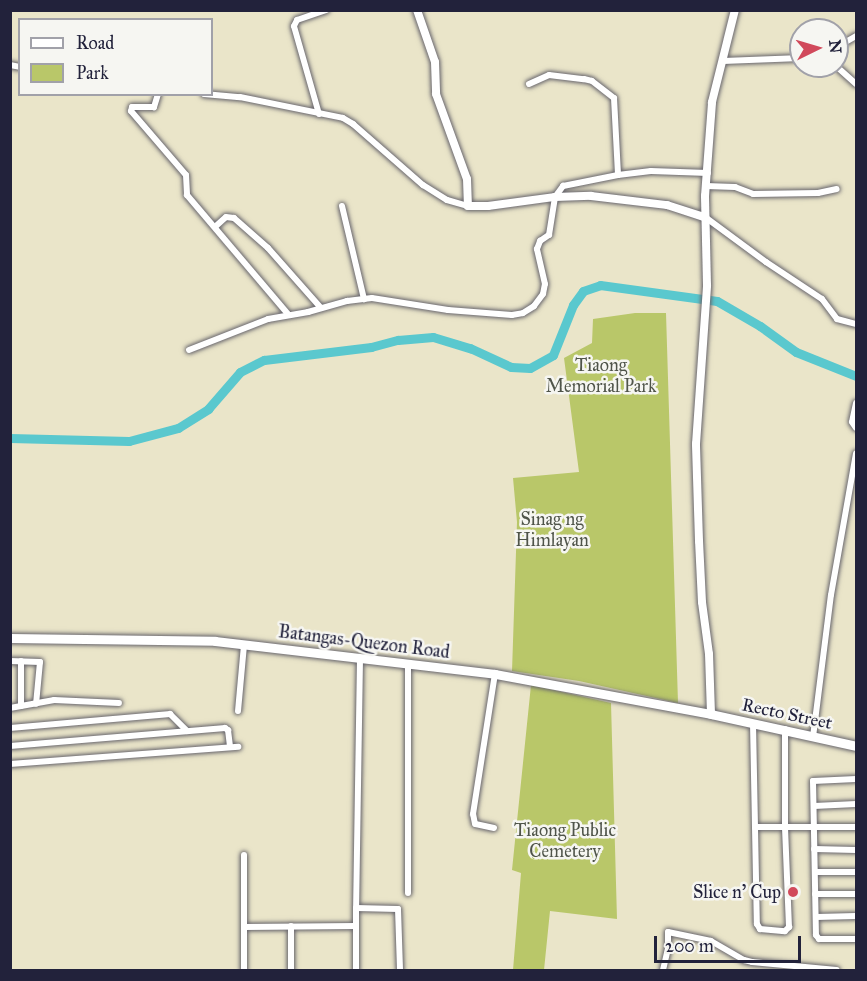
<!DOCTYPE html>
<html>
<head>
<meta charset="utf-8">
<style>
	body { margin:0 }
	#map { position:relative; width:867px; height:981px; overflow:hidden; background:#eae5c9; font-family:"IM FELL Great Primer",serif }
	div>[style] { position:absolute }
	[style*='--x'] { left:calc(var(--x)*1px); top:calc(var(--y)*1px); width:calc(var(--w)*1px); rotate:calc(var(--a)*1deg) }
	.green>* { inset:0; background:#b9c769 }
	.river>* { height:9px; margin:-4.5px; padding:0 4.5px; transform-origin:4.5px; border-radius:4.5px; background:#5ac8ce }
	.roads { filter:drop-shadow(0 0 2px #68666d) drop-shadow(0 0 2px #68666d) }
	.street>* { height:6px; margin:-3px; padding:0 3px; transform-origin:3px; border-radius:3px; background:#fff }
	.secondary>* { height:8px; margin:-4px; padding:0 4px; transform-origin:4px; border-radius:4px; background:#fff }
	.primary>* { height:9px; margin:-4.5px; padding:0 4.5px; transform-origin:4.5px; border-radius:4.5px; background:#fff }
	.dots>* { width:16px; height:16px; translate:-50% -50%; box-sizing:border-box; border:3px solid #f6f6f2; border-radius:50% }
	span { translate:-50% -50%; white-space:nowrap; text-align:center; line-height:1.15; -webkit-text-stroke:5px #f6f6f2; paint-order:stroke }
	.park-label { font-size:18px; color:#4f5449 }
	.street-label { font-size:18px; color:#22223b }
	.poi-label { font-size:18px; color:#22223b }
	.right { translate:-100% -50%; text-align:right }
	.frame { position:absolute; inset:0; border:12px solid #22223b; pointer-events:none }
	.legend { position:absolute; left:18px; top:18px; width:195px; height:78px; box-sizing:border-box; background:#f6f6f2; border:2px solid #a1a1a9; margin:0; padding:8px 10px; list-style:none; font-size:18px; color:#22223b }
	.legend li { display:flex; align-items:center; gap:12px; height:30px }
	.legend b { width:30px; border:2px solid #a1a1a9 }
	.north { position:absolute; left:789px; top:18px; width:60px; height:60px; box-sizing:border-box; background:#f6f6f2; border:2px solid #a1a1a9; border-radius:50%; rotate:85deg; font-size:16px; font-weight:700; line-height:24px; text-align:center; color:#22223b }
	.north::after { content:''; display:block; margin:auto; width:21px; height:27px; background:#d1495b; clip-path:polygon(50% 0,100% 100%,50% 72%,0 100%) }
	.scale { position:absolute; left:654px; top:936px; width:147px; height:27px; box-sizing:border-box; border:3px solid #22223b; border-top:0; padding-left:8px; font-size:18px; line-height:21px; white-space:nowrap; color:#22223b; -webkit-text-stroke:4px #f6f6f2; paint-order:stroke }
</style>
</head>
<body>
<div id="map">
	<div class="green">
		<div style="clip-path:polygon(635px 313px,666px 313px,678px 703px,579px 681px,512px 671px,517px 522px,513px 478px,579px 472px,564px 358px,592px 343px,593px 319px)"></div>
		<div style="clip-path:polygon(531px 685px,611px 703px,617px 919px,550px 911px,544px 970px,513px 970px,521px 873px,512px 870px)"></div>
	</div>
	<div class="river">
		<div style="--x:10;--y:438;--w:119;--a:1.4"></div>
		<div style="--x:129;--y:441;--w:51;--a:-14.9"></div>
		<div style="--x:178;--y:428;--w:36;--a:-32"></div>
		<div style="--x:208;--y:409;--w:49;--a:-49.1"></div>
		<div style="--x:240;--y:372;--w:27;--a:-27"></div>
		<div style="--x:264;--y:360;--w:108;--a:-6.9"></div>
		<div style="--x:371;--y:347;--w:28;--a:-15"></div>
		<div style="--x:398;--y:340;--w:35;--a:-5"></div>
		<div style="--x:433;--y:337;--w:39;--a:17"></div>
		<div style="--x:470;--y:348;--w:45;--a:24.9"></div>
		<div style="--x:511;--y:367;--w:19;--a:3"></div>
		<div style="--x:530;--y:368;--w:26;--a:-29"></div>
		<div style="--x:553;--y:355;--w:54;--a:-68.2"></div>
		<div style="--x:573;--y:305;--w:17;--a:-54"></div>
		<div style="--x:583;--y:291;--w:18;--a:-19"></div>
		<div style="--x:600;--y:285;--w:118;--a:7.8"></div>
		<div style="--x:717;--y:301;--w:50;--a:30.2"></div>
		<div style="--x:760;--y:326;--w:44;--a:35.8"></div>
		<div style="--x:796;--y:352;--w:65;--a:21.8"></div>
	</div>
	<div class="roads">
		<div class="street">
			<div style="--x:837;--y:47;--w:22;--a:-30"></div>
			<div style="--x:723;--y:61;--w:78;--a:-2.2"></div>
			<div style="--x:10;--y:65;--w:10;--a:11"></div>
			<div style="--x:836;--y:66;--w:27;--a:42"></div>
			<div style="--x:529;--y:84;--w:22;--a:-24"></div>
			<div style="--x:549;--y:75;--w:35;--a:7"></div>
			<div style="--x:584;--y:79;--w:8;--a:14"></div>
			<div style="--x:592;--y:81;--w:28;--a:38"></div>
			<div style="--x:614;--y:98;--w:77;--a:87"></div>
			<div style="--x:158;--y:94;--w:14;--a:107"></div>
			<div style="--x:154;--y:107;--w:22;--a:180"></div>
			<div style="--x:132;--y:107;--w:4;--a:104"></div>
			<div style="--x:131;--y:111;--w:84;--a:49.3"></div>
			<div style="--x:186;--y:175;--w:20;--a:87"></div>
			<div style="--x:187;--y:195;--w:156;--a:49.7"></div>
			<div style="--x:204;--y:94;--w:36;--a:5"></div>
			<div style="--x:240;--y:97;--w:105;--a:11.5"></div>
			<div style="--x:343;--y:118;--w:12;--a:31"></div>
			<div style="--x:353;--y:124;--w:93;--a:41.1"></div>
			<div style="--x:423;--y:185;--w:28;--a:32"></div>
			<div style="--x:447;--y:200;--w:22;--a:16"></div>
			<div style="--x:319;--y:114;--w:91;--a:-105.9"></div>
			<div style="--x:294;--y:26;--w:7;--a:-63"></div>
			<div style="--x:297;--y:20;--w:31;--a:-19"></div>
			<div style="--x:706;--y:186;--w:29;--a:2"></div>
			<div style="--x:735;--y:187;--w:19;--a:21"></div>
			<div style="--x:753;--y:194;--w:65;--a:-0.9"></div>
			<div style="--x:818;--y:193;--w:19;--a:-12"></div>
			<div style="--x:342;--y:206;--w:96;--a:76.7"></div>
			<div style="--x:705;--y:217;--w:76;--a:36.4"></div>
			<div style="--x:766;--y:262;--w:67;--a:33.5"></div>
			<div style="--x:822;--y:299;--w:25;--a:53"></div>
			<div style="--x:837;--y:319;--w:20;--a:15"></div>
			<div style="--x:216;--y:226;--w:13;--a:-42"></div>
			<div style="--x:226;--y:217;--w:8;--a:7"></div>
			<div style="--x:234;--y:218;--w:45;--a:41.4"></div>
			<div style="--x:268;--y:248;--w:80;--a:48.5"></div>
			<div style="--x:189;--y:350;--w:85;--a:-21.4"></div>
			<div style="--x:268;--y:319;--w:41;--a:-9.9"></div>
			<div style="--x:308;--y:312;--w:41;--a:-15.8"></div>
			<div style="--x:347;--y:301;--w:25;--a:-7"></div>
			<div style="--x:372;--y:298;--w:77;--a:9"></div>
			<div style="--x:448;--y:310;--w:64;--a:4.5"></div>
			<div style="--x:512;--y:315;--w:11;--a:-10"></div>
			<div style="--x:523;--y:313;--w:13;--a:-32"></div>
			<div style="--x:534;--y:306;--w:15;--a:-53"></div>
			<div style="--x:543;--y:294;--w:10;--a:-79"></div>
			<div style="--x:545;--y:284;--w:36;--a:-103"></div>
			<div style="--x:537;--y:249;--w:9;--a:-69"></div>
			<div style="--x:540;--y:241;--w:11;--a:-34"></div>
			<div style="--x:549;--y:235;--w:38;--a:-81"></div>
			<div style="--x:555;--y:197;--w:14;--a:-54"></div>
			<div style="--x:563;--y:186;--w:56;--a:-11.3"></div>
			<div style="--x:618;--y:175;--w:33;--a:-7"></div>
			<div style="--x:651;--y:171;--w:57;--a:2"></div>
			<div style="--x:856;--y:403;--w:19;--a:102"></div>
			<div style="--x:852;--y:422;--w:7;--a:56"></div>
			<div style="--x:360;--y:659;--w:249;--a:90.9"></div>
			<div style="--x:356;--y:908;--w:42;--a:1.4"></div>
			<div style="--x:398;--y:909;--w:61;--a:88.1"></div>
			<div style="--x:10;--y:661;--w:30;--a:2"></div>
			<div style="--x:40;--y:662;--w:42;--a:95.4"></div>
			<div style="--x:21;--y:706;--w:45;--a:-90"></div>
			<div style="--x:10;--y:708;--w:45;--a:-10.3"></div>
			<div style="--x:54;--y:700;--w:65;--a:2.6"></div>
			<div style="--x:238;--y:711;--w:66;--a:-84.8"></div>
			<div style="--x:753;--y:723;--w:201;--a:88.9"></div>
			<div style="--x:757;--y:924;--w:6;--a:59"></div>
			<div style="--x:760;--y:929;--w:25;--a:5"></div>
			<div style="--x:785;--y:931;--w:6;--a:-45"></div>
			<div style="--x:789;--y:927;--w:100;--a:-92.3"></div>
			<div style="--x:785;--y:827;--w:98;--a:-90"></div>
			<div style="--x:10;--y:728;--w:161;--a:-5"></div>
			<div style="--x:170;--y:714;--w:24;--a:45"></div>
			<div style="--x:813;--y:737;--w:143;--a:-82.8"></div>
			<div style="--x:831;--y:595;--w:144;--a:-80"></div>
			<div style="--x:10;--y:746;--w:216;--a:-4.8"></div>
			<div style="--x:225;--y:728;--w:4;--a:34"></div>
			<div style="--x:228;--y:730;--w:17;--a:83"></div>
			<div style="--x:10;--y:764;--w:229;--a:-4.3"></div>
			<div style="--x:856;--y:779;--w:43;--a:177.3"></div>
			<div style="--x:813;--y:781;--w:154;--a:88.9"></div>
			<div style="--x:816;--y:935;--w:5;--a:53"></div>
			<div style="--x:819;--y:939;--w:37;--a:0"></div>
			<div style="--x:814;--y:806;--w:42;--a:-2.7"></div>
			<div style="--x:755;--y:827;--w:101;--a:0"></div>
			<div style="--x:494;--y:828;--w:19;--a:-168"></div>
			<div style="--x:475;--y:824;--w:10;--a:-101"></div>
			<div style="--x:473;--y:814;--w:142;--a:-81.1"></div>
			<div style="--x:814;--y:849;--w:42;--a:1.4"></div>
			<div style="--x:815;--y:872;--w:41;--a:0"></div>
			<div style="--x:408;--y:893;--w:229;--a:-90"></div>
			<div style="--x:815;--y:894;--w:41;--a:0"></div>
			<div style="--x:816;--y:917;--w:40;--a:-1.4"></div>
			<div style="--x:244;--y:927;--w:72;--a:-90"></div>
			<div style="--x:244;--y:970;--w:43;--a:-90"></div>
			<div style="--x:244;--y:927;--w:112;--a:-0.5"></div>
			<div style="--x:356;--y:926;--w:18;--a:-90"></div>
			<div style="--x:291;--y:970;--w:44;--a:-90"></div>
			<div style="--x:356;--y:970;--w:44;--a:-90"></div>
			<div style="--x:663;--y:970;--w:22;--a:-77"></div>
			<div style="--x:668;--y:949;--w:17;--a:-90"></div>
			<div style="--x:668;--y:932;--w:44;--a:11.8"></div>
			<div style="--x:711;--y:941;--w:38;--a:30"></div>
			<div style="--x:744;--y:960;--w:8;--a:14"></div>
			<div style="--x:752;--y:962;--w:85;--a:5.4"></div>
		</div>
		<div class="secondary">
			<div style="--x:417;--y:10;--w:55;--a:70.9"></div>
			<div style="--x:435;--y:62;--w:32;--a:88"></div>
			<div style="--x:436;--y:94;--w:90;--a:70"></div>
			<div style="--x:467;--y:179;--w:27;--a:88"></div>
			<div style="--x:468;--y:206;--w:20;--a:0"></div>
			<div style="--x:488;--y:206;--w:68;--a:-7.7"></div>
			<div style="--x:555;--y:197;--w:36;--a:-2"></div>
			<div style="--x:591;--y:196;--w:77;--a:6.8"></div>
			<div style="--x:667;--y:205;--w:40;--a:18"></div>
			<div style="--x:711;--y:714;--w:60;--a:-91.9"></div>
			<div style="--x:709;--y:654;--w:52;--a:-97.7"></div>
			<div style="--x:702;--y:602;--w:61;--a:-92.8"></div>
			<div style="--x:699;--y:541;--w:97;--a:-91.8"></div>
			<div style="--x:696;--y:444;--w:159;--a:-86"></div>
			<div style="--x:707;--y:285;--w:89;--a:-91.3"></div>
			<div style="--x:705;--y:196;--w:94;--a:-85.7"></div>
			<div style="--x:712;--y:102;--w:95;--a:-76"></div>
		</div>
		<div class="primary">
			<div style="--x:10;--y:638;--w:205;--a:0.8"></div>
			<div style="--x:215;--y:641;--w:282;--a:6.7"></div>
			<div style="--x:495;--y:674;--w:220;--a:10.5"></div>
			<div style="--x:711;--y:714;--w:148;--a:12.4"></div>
		</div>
	</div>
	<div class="dots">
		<div style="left:793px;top:892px;background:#d1495b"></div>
	</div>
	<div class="park-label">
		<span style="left:601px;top:376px">Tiaong<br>Memorial Park</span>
		<span style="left:552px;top:530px">Sinag ng<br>Himlayan</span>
		<span style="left:565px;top:841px">Tiaong Public<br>Cemetery</span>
	</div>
	<div class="street-label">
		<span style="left:364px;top:642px;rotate:7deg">Batangas-Quezon Road</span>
		<span style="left:787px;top:714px;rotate:12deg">Recto Street</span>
	</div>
	<div class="poi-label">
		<span class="right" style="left:781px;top:892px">Slice n' Cup</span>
	</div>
	<div class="frame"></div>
	<ul class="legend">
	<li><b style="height:8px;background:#fff"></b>Road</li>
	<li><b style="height:16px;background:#b9c769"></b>Park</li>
	</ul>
	<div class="north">N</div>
	<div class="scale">200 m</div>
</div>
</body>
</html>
